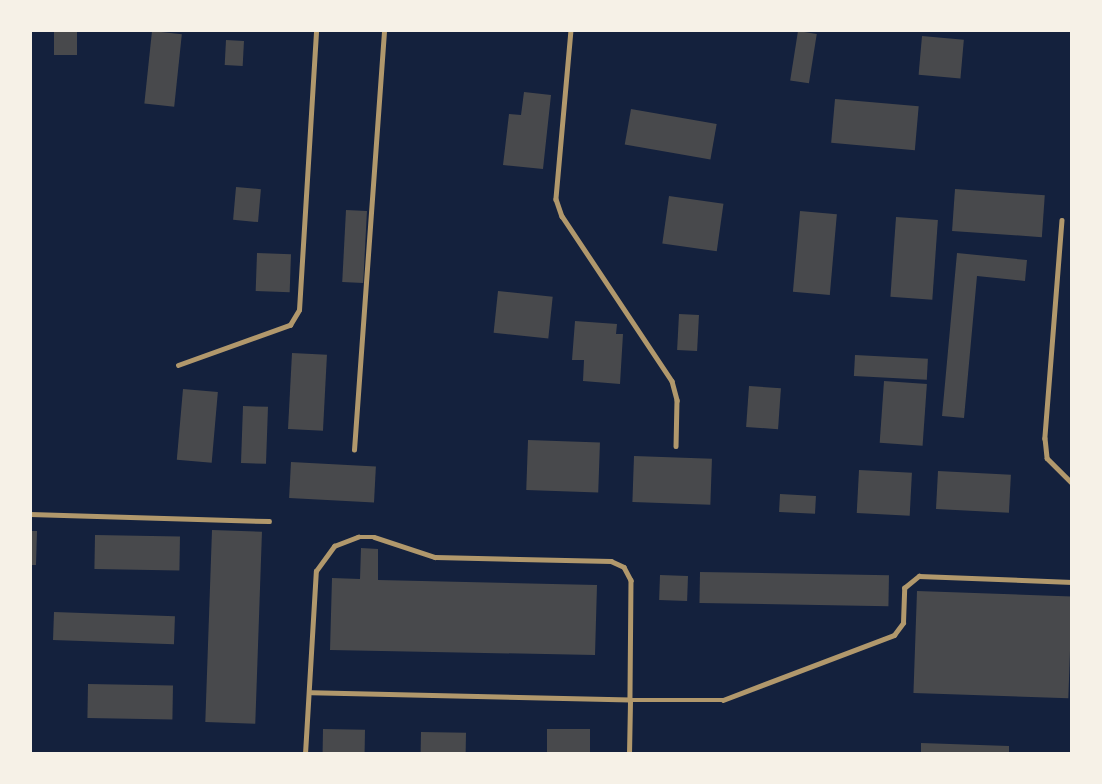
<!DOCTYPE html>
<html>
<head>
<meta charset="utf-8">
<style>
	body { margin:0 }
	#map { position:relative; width:1102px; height:784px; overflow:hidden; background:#14213d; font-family:"Golos Text",sans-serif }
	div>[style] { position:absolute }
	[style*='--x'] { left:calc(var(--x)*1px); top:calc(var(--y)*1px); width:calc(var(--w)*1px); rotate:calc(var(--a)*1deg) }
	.building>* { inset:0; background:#48494c; transform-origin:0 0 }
	.service>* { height:4.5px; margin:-2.25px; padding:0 2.25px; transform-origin:2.25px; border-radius:2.25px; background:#b1986c }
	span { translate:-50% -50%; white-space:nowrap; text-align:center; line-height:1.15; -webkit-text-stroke:6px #f6f1e7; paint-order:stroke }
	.frame { position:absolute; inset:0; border:32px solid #f6f1e7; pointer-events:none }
</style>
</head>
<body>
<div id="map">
	<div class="building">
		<div style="left:54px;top:30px;width:23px;height:25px"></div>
		<div style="left:152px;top:31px;width:30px;height:73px;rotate:6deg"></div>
		<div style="left:798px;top:31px;width:19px;height:50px;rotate:9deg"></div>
		<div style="left:922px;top:36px;width:42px;height:39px;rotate:5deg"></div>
		<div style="left:226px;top:40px;width:18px;height:25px;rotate:3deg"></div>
		<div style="clip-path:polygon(524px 92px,551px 95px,543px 169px,503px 165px,509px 114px,521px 115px)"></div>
		<div style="left:835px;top:99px;width:84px;height:44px;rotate:5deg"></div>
		<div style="left:631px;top:109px;width:87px;height:36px;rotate:10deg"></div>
		<div style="left:236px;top:187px;width:25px;height:33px;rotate:5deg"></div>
		<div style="left:955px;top:189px;width:90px;height:42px;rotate:4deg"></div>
		<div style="left:669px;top:196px;width:55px;height:48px;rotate:8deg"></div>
		<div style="left:346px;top:210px;width:21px;height:72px;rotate:3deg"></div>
		<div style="left:800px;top:211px;width:37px;height:81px;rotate:5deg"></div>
		<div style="left:896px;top:217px;width:42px;height:80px;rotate:4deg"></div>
		<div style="left:257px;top:253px;width:34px;height:38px;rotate:2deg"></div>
		<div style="clip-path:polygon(957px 253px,1027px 260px,1025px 281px,977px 276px,964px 418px,942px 416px)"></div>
		<div style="left:498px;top:291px;width:55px;height:42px;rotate:6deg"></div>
		<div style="left:679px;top:314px;width:20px;height:36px;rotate:3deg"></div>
		<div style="clip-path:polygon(575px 321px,617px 324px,616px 334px,623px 334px,620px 384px,583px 381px,584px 360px,572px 360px)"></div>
		<div style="left:292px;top:353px;width:35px;height:76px;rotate:3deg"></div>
		<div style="left:855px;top:355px;width:73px;height:21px;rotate:3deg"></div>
		<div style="left:884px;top:381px;width:43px;height:62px;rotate:4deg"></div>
		<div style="left:749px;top:386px;width:32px;height:41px;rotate:4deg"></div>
		<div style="left:183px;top:389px;width:35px;height:71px;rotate:5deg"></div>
		<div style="left:243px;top:406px;width:25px;height:57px;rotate:2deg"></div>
		<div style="left:528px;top:440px;width:72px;height:50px;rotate:2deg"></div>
		<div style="left:634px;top:456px;width:78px;height:46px;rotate:2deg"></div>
		<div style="left:291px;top:462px;width:85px;height:36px;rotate:3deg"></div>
		<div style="left:859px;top:470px;width:53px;height:43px;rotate:3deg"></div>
		<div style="left:938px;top:471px;width:73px;height:38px;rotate:3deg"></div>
		<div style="left:780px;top:494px;width:36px;height:18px;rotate:3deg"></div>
		<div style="left:212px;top:530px;width:50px;height:192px;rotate:2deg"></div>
		<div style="clip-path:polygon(30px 531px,37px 531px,36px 565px,30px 565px)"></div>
		<div style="left:95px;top:535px;width:85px;height:34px;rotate:1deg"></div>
		<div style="clip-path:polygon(361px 548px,378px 549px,378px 580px,597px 585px,595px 655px,330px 650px,332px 578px,360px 579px)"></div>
		<div style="left:700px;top:572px;width:189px;height:31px;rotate:1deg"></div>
		<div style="left:660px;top:575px;width:28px;height:25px;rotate:2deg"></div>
		<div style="left:917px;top:591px;width:155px;height:102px;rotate:2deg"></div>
		<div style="left:54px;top:612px;width:121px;height:28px;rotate:2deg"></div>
		<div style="left:88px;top:684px;width:85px;height:34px;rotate:1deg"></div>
		<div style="left:323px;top:729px;width:42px;height:25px;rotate:1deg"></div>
		<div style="left:547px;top:729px;width:43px;height:25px"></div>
		<div style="left:421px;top:732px;width:45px;height:22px;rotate:1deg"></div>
		<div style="clip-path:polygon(921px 743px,1009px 746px,1009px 754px,921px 754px)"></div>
	</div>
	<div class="service">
		<div style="--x:571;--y:30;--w:170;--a:95.1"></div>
		<div style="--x:556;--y:199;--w:18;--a:71"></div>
		<div style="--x:562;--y:216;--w:198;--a:56.3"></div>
		<div style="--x:672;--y:381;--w:20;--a:75"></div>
		<div style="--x:677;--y:400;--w:46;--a:91.2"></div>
		<div style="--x:1062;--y:220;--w:219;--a:94.5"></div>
		<div style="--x:1045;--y:438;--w:20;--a:84"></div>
		<div style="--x:1047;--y:458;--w:35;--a:45"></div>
		<div style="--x:178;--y:365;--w:119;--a:-19.7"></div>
		<div style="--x:290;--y:325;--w:17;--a:-59"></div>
		<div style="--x:299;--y:310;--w:281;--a:-86.5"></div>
		<div style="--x:354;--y:450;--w:421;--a:-85.9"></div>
		<div style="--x:30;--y:514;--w:239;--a:1.7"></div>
		<div style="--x:305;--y:754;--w:183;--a:-86.6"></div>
		<div style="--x:316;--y:571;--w:31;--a:-54"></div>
		<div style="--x:334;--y:546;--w:26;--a:-21"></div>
		<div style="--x:358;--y:537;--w:16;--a:0"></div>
		<div style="--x:374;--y:537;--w:64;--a:18.2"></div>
		<div style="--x:435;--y:557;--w:176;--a:1.3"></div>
		<div style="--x:611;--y:561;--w:14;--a:25"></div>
		<div style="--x:624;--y:567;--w:15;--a:62"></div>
		<div style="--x:631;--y:580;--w:120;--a:90.5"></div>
		<div style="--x:630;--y:700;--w:318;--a:-178.7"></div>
		<div style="--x:629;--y:754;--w:54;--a:-88.9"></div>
		<div style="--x:630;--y:700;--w:93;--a:0"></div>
		<div style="--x:723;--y:700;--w:183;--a:-20.8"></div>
		<div style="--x:894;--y:635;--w:15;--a:-53"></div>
		<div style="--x:903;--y:623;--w:35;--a:-88"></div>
		<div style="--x:904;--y:588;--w:19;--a:-39"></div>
		<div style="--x:919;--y:576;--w:153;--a:2.2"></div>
	</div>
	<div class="frame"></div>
</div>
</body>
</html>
